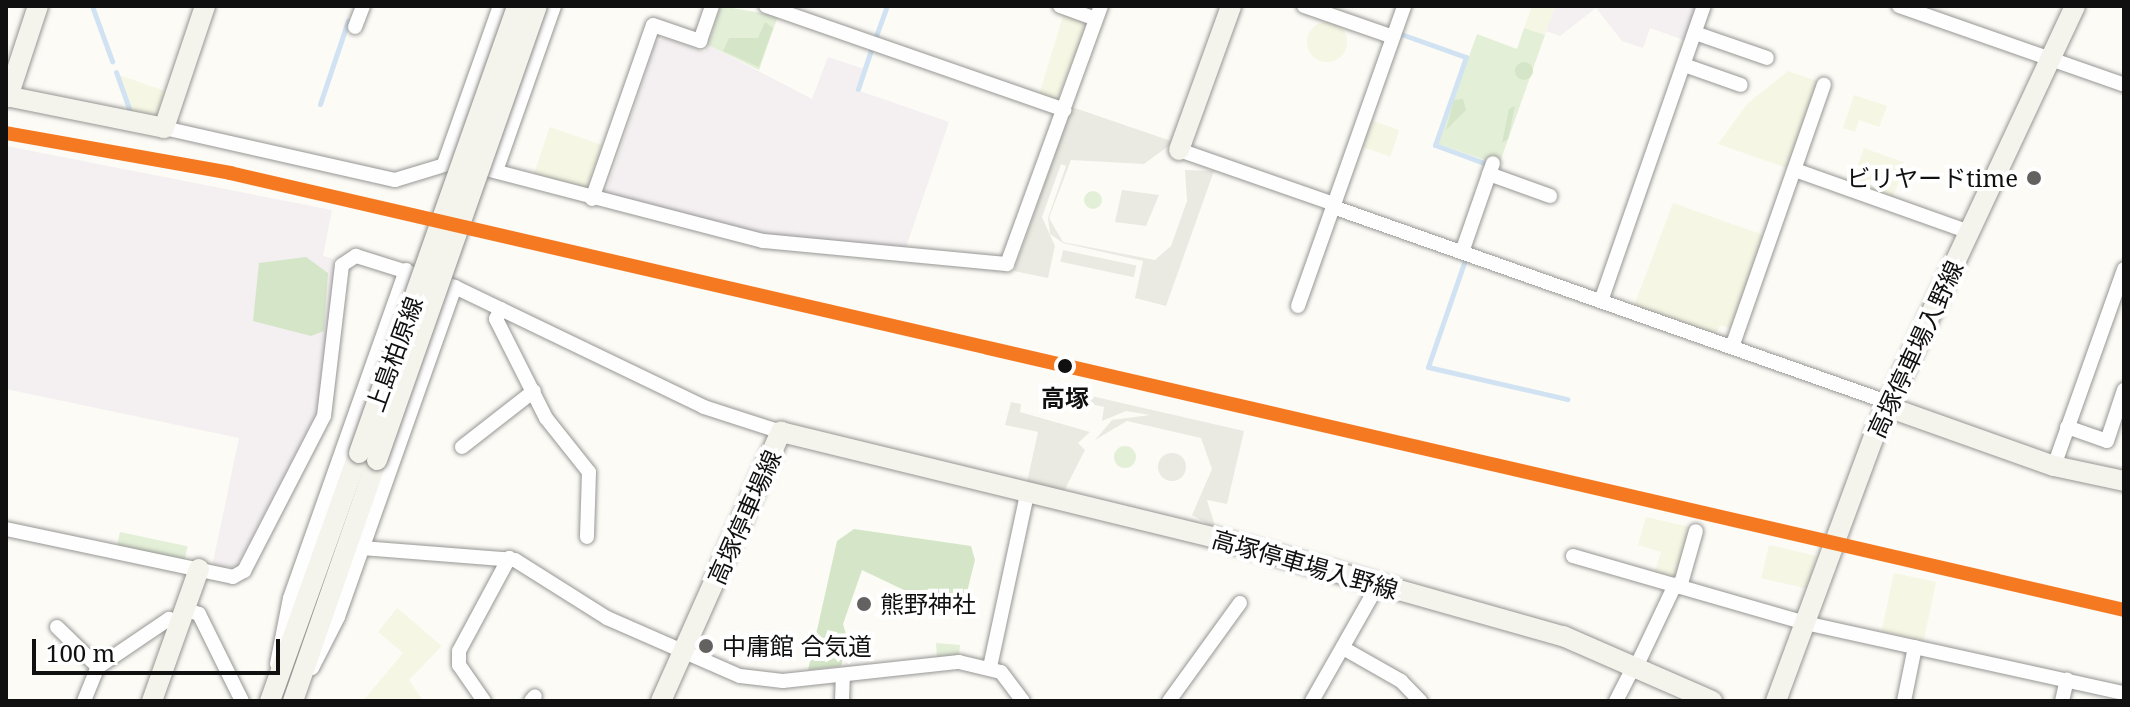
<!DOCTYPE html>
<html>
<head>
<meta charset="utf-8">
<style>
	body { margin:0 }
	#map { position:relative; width:2130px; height:707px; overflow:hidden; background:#fcfbf6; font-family:"Noto Serif","Noto Sans JP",serif }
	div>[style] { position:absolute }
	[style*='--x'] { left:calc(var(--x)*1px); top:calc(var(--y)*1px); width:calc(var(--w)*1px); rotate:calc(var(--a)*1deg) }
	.industrial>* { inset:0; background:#f4eff1 }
	.farmland>* { inset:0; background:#f6f6e4; transform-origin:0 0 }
	.round { border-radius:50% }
	.green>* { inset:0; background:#e4efd8; transform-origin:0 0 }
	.forest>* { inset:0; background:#d4e6c7 }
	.plaza>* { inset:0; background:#ebeae2; transform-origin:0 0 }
	.stream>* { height:5px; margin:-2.5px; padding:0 2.5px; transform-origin:2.5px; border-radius:2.5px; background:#d1e3f2 }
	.roads { filter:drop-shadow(0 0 2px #969694) drop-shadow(0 0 2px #969694) }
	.street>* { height:14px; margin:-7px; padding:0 7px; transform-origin:7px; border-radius:7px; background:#fffefe }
	.secondary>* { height:20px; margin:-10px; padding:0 10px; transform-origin:10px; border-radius:10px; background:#f4f4ec }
	.bridges { filter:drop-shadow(0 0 2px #8d8c8a) drop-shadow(0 0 2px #8d8c8a) }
	.secondary-bridge>* { height:20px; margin:-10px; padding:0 10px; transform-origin:10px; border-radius:10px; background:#f4f4ec }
	.rail-1>* { height:14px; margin:-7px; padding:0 7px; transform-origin:7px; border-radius:7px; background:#f47921 }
	.dots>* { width:22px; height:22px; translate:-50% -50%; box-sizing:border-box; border:4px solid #fff; border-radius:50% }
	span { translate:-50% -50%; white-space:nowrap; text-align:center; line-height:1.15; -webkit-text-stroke:8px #fff; paint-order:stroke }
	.poi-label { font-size:24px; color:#101010 }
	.right { translate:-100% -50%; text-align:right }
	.left { translate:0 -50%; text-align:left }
	.street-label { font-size:24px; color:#101010 }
	.stop-label { font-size:24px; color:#101010; font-weight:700 }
	.frame { position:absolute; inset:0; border:8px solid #101010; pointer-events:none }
	.scale { position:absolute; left:32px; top:639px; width:248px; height:36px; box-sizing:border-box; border:4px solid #101010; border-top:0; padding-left:10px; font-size:24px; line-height:28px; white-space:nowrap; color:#101010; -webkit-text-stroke:6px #fff; paint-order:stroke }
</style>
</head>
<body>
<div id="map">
	<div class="industrial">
		<div style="clip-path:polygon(1555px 6px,1699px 6px,1687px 41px,1650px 28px,1643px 48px,1622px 41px,1596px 8px,1560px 36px,1546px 31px)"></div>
		<div style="clip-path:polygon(665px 38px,705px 52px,708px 45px,812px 99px,828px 57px,864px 69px,857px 90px,949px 122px,906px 247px,764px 234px,605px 195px,656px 42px)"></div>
		<div style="clip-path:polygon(6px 146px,332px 210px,323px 256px,334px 259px,330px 332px,316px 413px,236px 567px,212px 567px,239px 438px,6px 389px)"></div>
	</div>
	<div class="farmland">
		<div style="clip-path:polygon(1532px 6px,1555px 6px,1545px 35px,1524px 28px)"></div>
		<div style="clip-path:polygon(1064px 13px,1089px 21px,1057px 101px,1039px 95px)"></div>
		<div class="round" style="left:1307px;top:22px;width:40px;height:40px"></div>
		<div style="clip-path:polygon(1788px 71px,1820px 82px,1790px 169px,1718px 144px,1747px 104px)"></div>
		<div style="clip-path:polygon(119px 75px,165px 91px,157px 114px,133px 112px)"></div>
		<div style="clip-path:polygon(1854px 95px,1887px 106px,1879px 127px,1859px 120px,1855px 132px,1843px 128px)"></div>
		<div style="left:1370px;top:120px;width:31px;height:28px;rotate:19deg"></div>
		<div style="left:550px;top:127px;width:55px;height:50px;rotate:19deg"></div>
		<div style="left:1864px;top:148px;width:44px;height:38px;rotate:20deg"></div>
		<div style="clip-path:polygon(1673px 203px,1766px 236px,1733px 330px,1720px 325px,1716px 334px,1634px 306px)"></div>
		<div style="clip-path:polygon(1646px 517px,1694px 528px,1679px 581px,1654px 574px,1661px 552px,1638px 545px)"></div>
		<div style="left:1769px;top:545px;width:48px;height:34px;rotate:13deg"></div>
		<div style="left:1894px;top:573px;width:43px;height:60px;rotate:12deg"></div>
		<div style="clip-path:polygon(397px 608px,442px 646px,409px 680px,423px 701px,363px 701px,403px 653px,378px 632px)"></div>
	</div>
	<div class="green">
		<div style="clip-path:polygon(721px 6px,778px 16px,759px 70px,708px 45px)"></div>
		<div style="clip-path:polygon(1524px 28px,1545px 35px,1499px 165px,1438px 144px,1477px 34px,1517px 49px)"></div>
		<div class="round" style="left:1084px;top:191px;width:18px;height:18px"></div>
		<div class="round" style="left:1114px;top:446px;width:22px;height:22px"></div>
		<div style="left:120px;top:532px;width:69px;height:15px;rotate:12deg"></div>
		<div style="clip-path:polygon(936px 643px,960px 645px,959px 656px,937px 658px)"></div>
	</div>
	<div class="forest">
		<div style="clip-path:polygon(765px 22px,773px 28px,759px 67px,723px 51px,729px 38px,758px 38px)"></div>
		<div class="round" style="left:1515px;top:62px;width:18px;height:18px"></div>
		<div style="clip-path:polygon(1463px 99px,1466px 110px,1446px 130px,1454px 100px)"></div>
		<div style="clip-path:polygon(1515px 106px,1508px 139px,1502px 143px,1509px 109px)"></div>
		<div style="clip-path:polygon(306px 257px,328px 273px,324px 331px,311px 336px,253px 321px,259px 263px)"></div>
		<div style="clip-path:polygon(854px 529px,971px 546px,975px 560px,963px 608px,952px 613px,862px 570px,843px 624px,848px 641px,841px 666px,808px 670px,837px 541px)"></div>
	</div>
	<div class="plaza">
		<div style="clip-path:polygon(1072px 107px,1174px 142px,1144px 164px,1071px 160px,1049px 218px,1063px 242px,1155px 260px,1171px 246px,1187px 201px,1185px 170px,1214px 171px,1166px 306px,1135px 298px,1143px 261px,1063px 243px,1050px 234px,1048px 218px,1066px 166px,1061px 164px,1042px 217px,1055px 246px,1048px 278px,1014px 271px)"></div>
		<div style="clip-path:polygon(1122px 190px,1159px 195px,1146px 226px,1115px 222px)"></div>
		<div style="left:1063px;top:250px;width:75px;height:12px;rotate:12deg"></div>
		<div style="clip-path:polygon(1087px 395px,1244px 431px,1227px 504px,1207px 500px,1216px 529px,1192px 515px,1212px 469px,1201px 438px,1127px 421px,1095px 440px,1112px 420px,1150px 415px,1126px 411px,1102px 421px,1104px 407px,1086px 403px)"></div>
		<div style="clip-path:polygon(1011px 402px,1021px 404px,1020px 412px,1090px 432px,1078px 443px,1085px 450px,1063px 493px,1027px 482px,1038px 432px,1005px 425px)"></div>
		<div class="round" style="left:1158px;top:453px;width:28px;height:28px"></div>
	</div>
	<div class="stream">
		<div style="--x:92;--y:6;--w:59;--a:70"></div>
		<div style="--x:1401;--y:34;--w:69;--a:19.5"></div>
		<div style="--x:1466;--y:57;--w:93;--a:109.4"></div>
		<div style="--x:1435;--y:145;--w:55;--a:20.1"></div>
		<div style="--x:876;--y:36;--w:32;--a:-70"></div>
		<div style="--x:116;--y:72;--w:41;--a:70.3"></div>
		<div style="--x:858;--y:89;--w:41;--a:-71.6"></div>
		<div style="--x:320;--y:104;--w:88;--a:-71.4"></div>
		<div style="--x:1465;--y:260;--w:113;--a:109.1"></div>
		<div style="--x:1428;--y:367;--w:143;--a:13"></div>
	</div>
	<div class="roads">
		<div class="street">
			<div style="--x:766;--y:6;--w:316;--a:19.2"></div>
			<div style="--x:1060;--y:6;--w:38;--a:20"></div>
			<div style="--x:1304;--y:6;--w:94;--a:19.2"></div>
			<div style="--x:1899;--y:6;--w:238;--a:19.3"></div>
			<div style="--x:355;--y:27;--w:22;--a:-69"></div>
			<div style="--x:1695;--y:33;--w:76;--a:19.1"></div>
			<div style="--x:1684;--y:65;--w:60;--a:19.3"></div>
			<div style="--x:164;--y:128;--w:237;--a:12.7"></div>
			<div style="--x:395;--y:180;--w:59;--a:-16.9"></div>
			<div style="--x:1179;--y:150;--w:164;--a:19.2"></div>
			<div style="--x:444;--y:164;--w:168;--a:-70.5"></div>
			<div style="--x:490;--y:170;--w:282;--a:14.6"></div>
			<div style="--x:763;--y:241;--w:245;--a:5.4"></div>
			<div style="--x:1007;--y:264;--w:275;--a:-70"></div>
			<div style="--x:1795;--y:170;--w:185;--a:19.6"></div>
			<div style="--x:496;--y:171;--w:175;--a:-70.6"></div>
			<div style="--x:1489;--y:174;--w:65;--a:19.8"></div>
			<div style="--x:592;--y:199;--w:184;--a:-70.7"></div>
			<div style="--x:653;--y:25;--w:50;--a:18.8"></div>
			<div style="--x:700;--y:41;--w:37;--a:-71"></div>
			<div style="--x:1333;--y:207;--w:590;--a:19.39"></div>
			<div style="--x:1462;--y:252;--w:94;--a:-70.8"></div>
			<div style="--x:1601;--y:301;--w:312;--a:-70.8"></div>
			<div style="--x:1298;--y:306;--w:318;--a:-70.5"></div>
			<div style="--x:501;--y:309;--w:11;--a:117"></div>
			<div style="--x:496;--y:319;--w:111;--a:63.2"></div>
			<div style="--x:546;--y:418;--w:69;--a:51.5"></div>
			<div style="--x:589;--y:472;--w:65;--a:91.8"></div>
			<div style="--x:1732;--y:347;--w:278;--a:-70.7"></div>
			<div style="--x:2067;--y:427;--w:42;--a:19.3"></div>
			<div style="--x:2107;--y:441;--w:54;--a:-71.6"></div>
			<div style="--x:462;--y:447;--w:91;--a:-37.9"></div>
			<div style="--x:2054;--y:466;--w:209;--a:-70.4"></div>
			<div style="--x:6;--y:529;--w:232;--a:11.9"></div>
			<div style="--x:233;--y:577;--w:13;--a:-29"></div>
			<div style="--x:244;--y:571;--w:174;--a:-62.7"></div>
			<div style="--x:324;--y:416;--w:152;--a:-83.2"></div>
			<div style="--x:342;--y:265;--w:17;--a:-33"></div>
			<div style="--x:356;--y:256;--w:104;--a:17.4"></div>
			<div style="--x:455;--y:287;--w:276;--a:25.7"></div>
			<div style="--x:704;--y:407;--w:81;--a:18"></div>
			<div style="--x:362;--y:548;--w:153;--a:4.5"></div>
			<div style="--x:515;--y:560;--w:109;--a:32.2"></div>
			<div style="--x:607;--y:618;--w:145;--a:23.6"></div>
			<div style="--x:740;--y:676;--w:43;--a:6.6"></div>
			<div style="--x:783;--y:681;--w:177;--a:-6.2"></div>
			<div style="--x:959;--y:662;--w:43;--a:13.4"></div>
			<div style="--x:1001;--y:672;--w:36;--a:53"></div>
			<div style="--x:1573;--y:556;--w:241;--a:16.1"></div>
			<div style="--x:1805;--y:623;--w:327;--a:12.4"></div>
			<div style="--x:1680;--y:587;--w:58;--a:-74.1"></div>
			<div style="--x:185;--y:609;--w:15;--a:20"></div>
			<div style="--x:199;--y:614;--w:97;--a:63.7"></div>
			<div style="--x:57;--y:627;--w:57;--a:44.3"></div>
			<div style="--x:1343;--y:648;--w:67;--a:29.6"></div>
			<div style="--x:1401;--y:681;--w:28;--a:46"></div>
			<div style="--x:277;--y:664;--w:67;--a:-78.9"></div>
			<div style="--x:290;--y:598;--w:348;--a:-70.5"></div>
			<div style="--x:1637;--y:665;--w:89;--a:-64.6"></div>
			<div style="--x:990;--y:667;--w:177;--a:-77.9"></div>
			<div style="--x:312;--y:668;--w:57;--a:-63"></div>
			<div style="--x:338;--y:617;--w:350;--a:-70.5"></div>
			<div style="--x:84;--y:701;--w:37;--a:-68"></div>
			<div style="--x:98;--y:667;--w:86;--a:-34.1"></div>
			<div style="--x:169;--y:619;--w:12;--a:20"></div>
			<div style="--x:484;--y:701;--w:44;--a:-124.8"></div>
			<div style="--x:459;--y:665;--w:14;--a:-90"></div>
			<div style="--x:459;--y:651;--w:106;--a:-61.7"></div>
			<div style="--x:531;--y:701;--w:6;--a:-51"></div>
			<div style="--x:842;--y:701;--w:24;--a:-88"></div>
			<div style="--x:1169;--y:701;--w:121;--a:-54.1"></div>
			<div style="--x:1312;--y:701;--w:133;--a:-60.4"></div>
			<div style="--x:1616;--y:701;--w:42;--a:-62.8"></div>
			<div style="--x:1904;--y:701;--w:55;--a:-78.5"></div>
			<div style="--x:2062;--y:701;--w:22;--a:-77"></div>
		</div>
		<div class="secondary">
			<div style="--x:6;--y:96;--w:161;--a:11.4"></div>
			<div style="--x:164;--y:128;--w:129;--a:-71.4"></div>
			<div style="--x:8;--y:97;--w:96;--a:-71.8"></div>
			<div style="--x:1179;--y:150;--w:153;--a:-70.1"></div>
			<div style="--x:1888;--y:407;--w:176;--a:19.6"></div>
			<div style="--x:2054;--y:466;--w:72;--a:12.1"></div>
			<div style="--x:152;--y:701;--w:140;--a:-70.4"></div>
			<div style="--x:270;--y:701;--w:263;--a:-70.3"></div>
			<div style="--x:293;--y:701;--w:255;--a:-70.8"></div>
			<div style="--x:661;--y:701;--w:295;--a:-66"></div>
			<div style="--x:781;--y:432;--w:444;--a:13.7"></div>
			<div style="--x:1212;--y:537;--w:365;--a:15.8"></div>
			<div style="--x:1563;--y:636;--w:163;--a:23.6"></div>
			<div style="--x:1776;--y:701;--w:288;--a:-69.7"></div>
			<div style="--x:1876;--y:431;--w:469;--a:-64.9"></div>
		</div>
	</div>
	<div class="bridges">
		<div class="secondary-bridge">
			<div style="--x:359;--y:453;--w:474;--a:-70.5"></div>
			<div style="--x:377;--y:460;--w:481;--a:-70.6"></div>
		</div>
	</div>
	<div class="rail-1">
		<div style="--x:6;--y:133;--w:228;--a:10.1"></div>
		<div style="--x:230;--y:173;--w:1944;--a:12.99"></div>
	</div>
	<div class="dots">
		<div style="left:2034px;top:178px;background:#636260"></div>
		<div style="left:1065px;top:366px;background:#101010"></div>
		<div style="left:864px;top:604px;background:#636260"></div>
		<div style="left:706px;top:646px;background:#636260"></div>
	</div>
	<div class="poi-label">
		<span class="right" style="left:2018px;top:178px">ビリヤードtime</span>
		<span class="left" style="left:880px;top:604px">熊野神社</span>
		<span class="left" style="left:722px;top:646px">中庸館 合気道</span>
	</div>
	<div class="street-label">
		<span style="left:1915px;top:349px;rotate:-65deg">高塚停車場入野線</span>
		<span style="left:394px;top:354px;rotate:-70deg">上島柏原線</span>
		<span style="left:744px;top:517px;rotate:-66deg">高塚停車場線</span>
		<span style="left:1305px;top:564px;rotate:16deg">高塚停車場入野線</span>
	</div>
	<div class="stop-label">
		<span style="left:1065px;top:398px">高塚</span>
	</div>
	<div class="frame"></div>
	<div class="scale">100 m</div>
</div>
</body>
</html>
